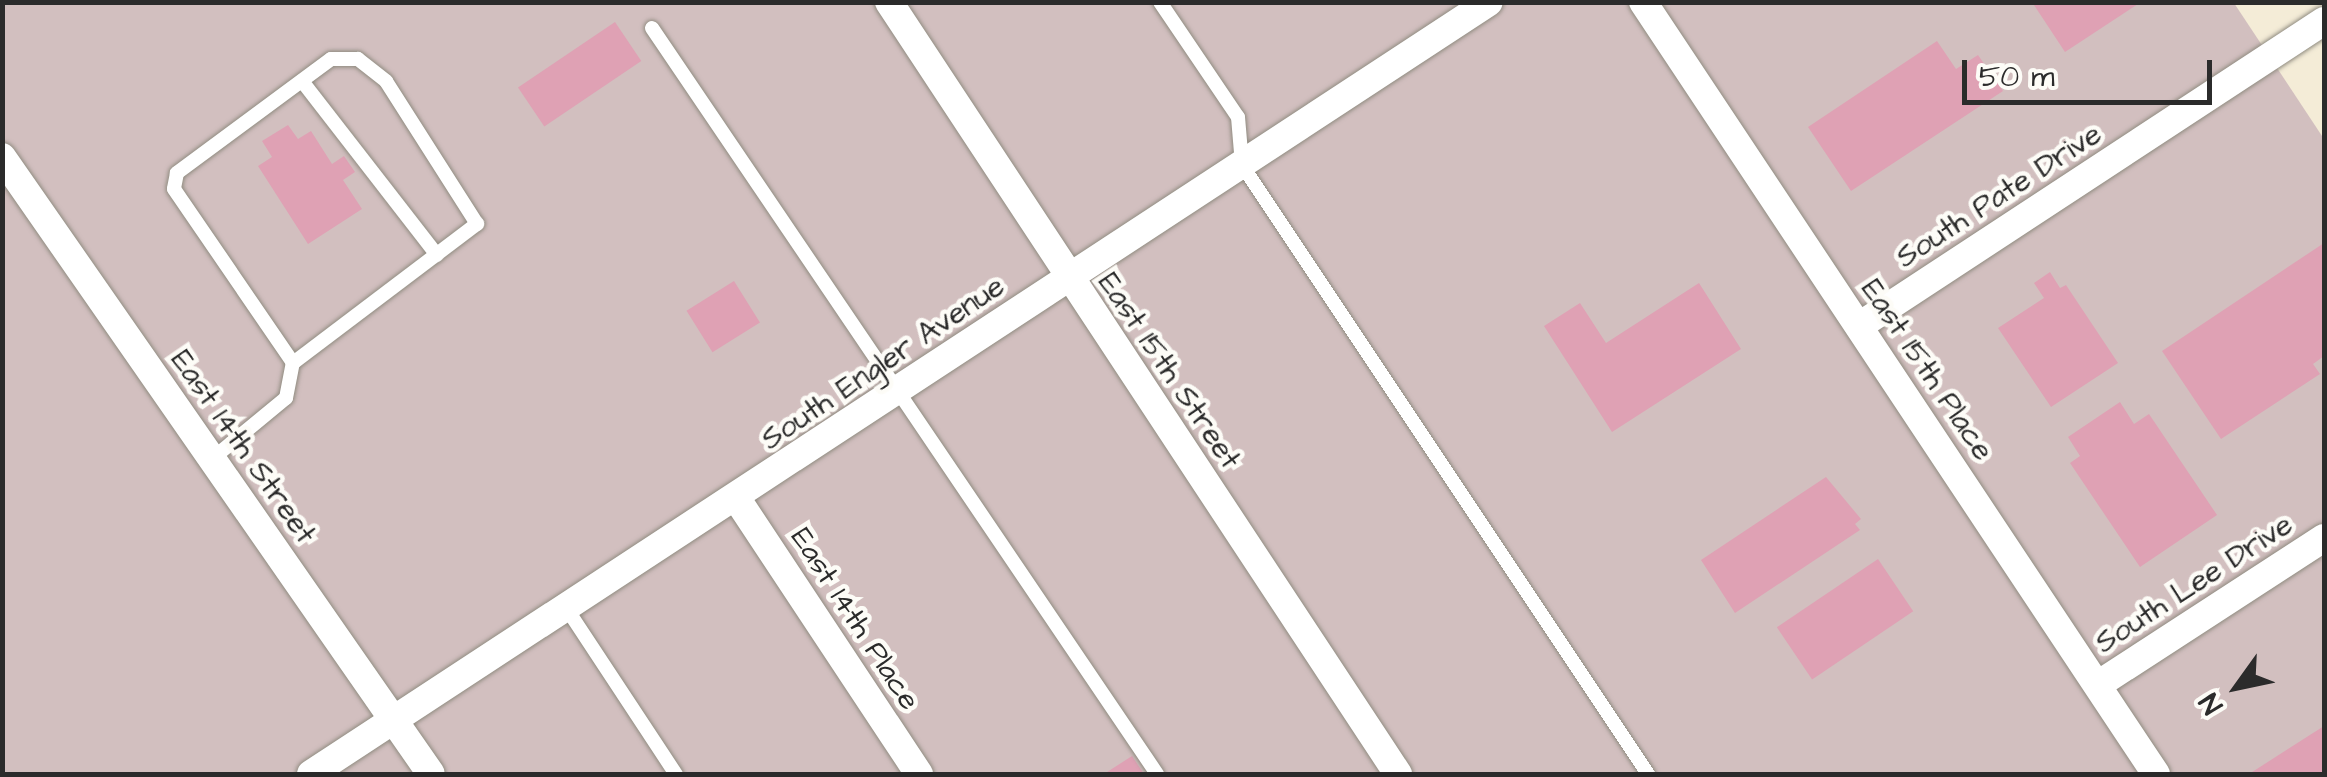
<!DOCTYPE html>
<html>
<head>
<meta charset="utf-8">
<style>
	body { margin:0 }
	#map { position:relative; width:2327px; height:777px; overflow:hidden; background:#f4ecd7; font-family:"Architects Daughter",sans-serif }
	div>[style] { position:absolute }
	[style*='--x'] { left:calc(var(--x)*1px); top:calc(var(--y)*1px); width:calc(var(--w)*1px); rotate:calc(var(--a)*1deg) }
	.industrial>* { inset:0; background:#d2bfbf }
	.building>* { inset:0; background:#dfa1b4; transform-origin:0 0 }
	.roads { filter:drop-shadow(0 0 2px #908c81) drop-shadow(0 0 2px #908c81) }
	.service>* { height:14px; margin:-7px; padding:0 7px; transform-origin:7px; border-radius:7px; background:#fff }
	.minor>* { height:28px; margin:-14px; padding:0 14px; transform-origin:14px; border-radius:14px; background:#fff }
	span { translate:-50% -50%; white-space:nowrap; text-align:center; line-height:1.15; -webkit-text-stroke:9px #fdfcf7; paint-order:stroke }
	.street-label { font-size:30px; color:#2b2b2b }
	.frame { position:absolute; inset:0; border:5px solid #2b2b2b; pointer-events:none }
	.north { position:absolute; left:2187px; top:637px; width:100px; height:100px; -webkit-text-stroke:8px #fdfcf7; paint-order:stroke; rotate:237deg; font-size:28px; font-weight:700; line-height:40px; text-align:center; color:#2b2b2b }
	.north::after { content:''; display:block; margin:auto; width:35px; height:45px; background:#2b2b2b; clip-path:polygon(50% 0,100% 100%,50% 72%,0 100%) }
	.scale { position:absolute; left:1962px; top:60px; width:250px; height:45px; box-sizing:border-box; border:5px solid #2b2b2b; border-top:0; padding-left:12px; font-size:30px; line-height:35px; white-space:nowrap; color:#2b2b2b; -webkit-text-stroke:8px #fdfcf7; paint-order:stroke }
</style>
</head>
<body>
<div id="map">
	<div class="industrial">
		<div style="clip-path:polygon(2px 3px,2234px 3px,2324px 139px,2324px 774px,3px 774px)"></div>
	</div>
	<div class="building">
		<div style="clip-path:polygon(2032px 2px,2141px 2px,2065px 52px)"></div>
		<div style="left:615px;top:22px;width:47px;height:117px;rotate:56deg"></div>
		<div style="clip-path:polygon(1937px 41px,1956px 69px,1978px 55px,2003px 91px,1851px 191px,1808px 127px)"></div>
		<div style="clip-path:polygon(288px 125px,298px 139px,311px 131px,332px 164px,344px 156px,355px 172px,343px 180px,362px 209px,308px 244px,258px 166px,272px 157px,262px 141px)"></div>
		<div style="clip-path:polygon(2324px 243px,2324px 356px,2313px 364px,2320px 374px,2221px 439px,2162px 351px)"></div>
		<div style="clip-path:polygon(2050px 272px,2060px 288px,2066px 285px,2118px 363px,2051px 407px,1998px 328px,2044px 298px,2034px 283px)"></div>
		<div style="left:734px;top:281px;width:49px;height:56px;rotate:58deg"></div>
		<div style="clip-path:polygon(1699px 283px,1741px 349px,1612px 432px,1544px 326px,1580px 303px,1606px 343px)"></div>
		<div style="clip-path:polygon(2120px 402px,2134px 424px,2149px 414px,2217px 515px,2140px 567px,2070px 463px,2080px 456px,2068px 437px)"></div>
		<div style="clip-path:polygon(1826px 477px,1861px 519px,1855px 524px,1860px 530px,1735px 613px,1701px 560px)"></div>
		<div style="left:1878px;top:559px;width:63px;height:122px;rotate:56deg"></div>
		<div style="clip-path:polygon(2324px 726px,2324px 774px,2249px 774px)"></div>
		<div style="clip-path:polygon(1132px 756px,1144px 774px,1104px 774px)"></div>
	</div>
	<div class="roads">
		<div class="service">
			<div style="--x:1160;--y:2;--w:139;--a:55.9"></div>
			<div style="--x:1238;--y:117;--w:48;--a:85.2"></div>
			<div style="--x:1242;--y:165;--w:732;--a:56.31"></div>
			<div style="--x:652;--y:28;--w:901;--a:55.9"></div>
			<div style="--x:302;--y:81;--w:220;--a:52.2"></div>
			<div style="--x:212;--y:459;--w:96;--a:-39.5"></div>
			<div style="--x:286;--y:398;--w:36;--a:-79"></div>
			<div style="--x:293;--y:363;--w:231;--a:-37.1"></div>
			<div style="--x:477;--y:224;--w:169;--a:-122.5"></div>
			<div style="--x:386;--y:81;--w:36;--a:-142"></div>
			<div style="--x:358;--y:59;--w:27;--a:180"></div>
			<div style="--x:331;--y:59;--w:192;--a:143.5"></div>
			<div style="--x:177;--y:173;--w:16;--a:101"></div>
			<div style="--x:174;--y:189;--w:211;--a:55.6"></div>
			<div style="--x:567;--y:609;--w:198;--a:56.6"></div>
		</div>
		<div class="minor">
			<div style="--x:889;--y:2;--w:925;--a:56.6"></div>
			<div style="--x:1643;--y:2;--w:927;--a:56.4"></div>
			<div style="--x:2;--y:157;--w:751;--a:55.19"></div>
			<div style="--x:1859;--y:326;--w:556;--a:-33.26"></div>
			<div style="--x:737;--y:499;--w:330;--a:56.5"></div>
			<div style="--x:2099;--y:684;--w:268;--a:-33"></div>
			<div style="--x:311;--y:774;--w:1408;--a:-33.24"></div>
		</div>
	</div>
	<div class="street-label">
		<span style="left:1999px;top:196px;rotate:-33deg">South Pate Drive</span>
		<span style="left:883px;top:363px;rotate:-34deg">South Engler Avenue</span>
		<span style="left:1927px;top:370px;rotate:56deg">East 15th Place</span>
		<span style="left:1169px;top:371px;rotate:56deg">East 15th Street</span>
		<span style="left:243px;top:447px;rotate:55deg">East 14th Street</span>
		<span style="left:2194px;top:584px;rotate:-33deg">South Lee Drive</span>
		<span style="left:855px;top:619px;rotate:57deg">East 14th Place</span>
	</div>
	<div class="frame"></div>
	<div class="north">N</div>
	<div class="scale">50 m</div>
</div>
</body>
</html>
